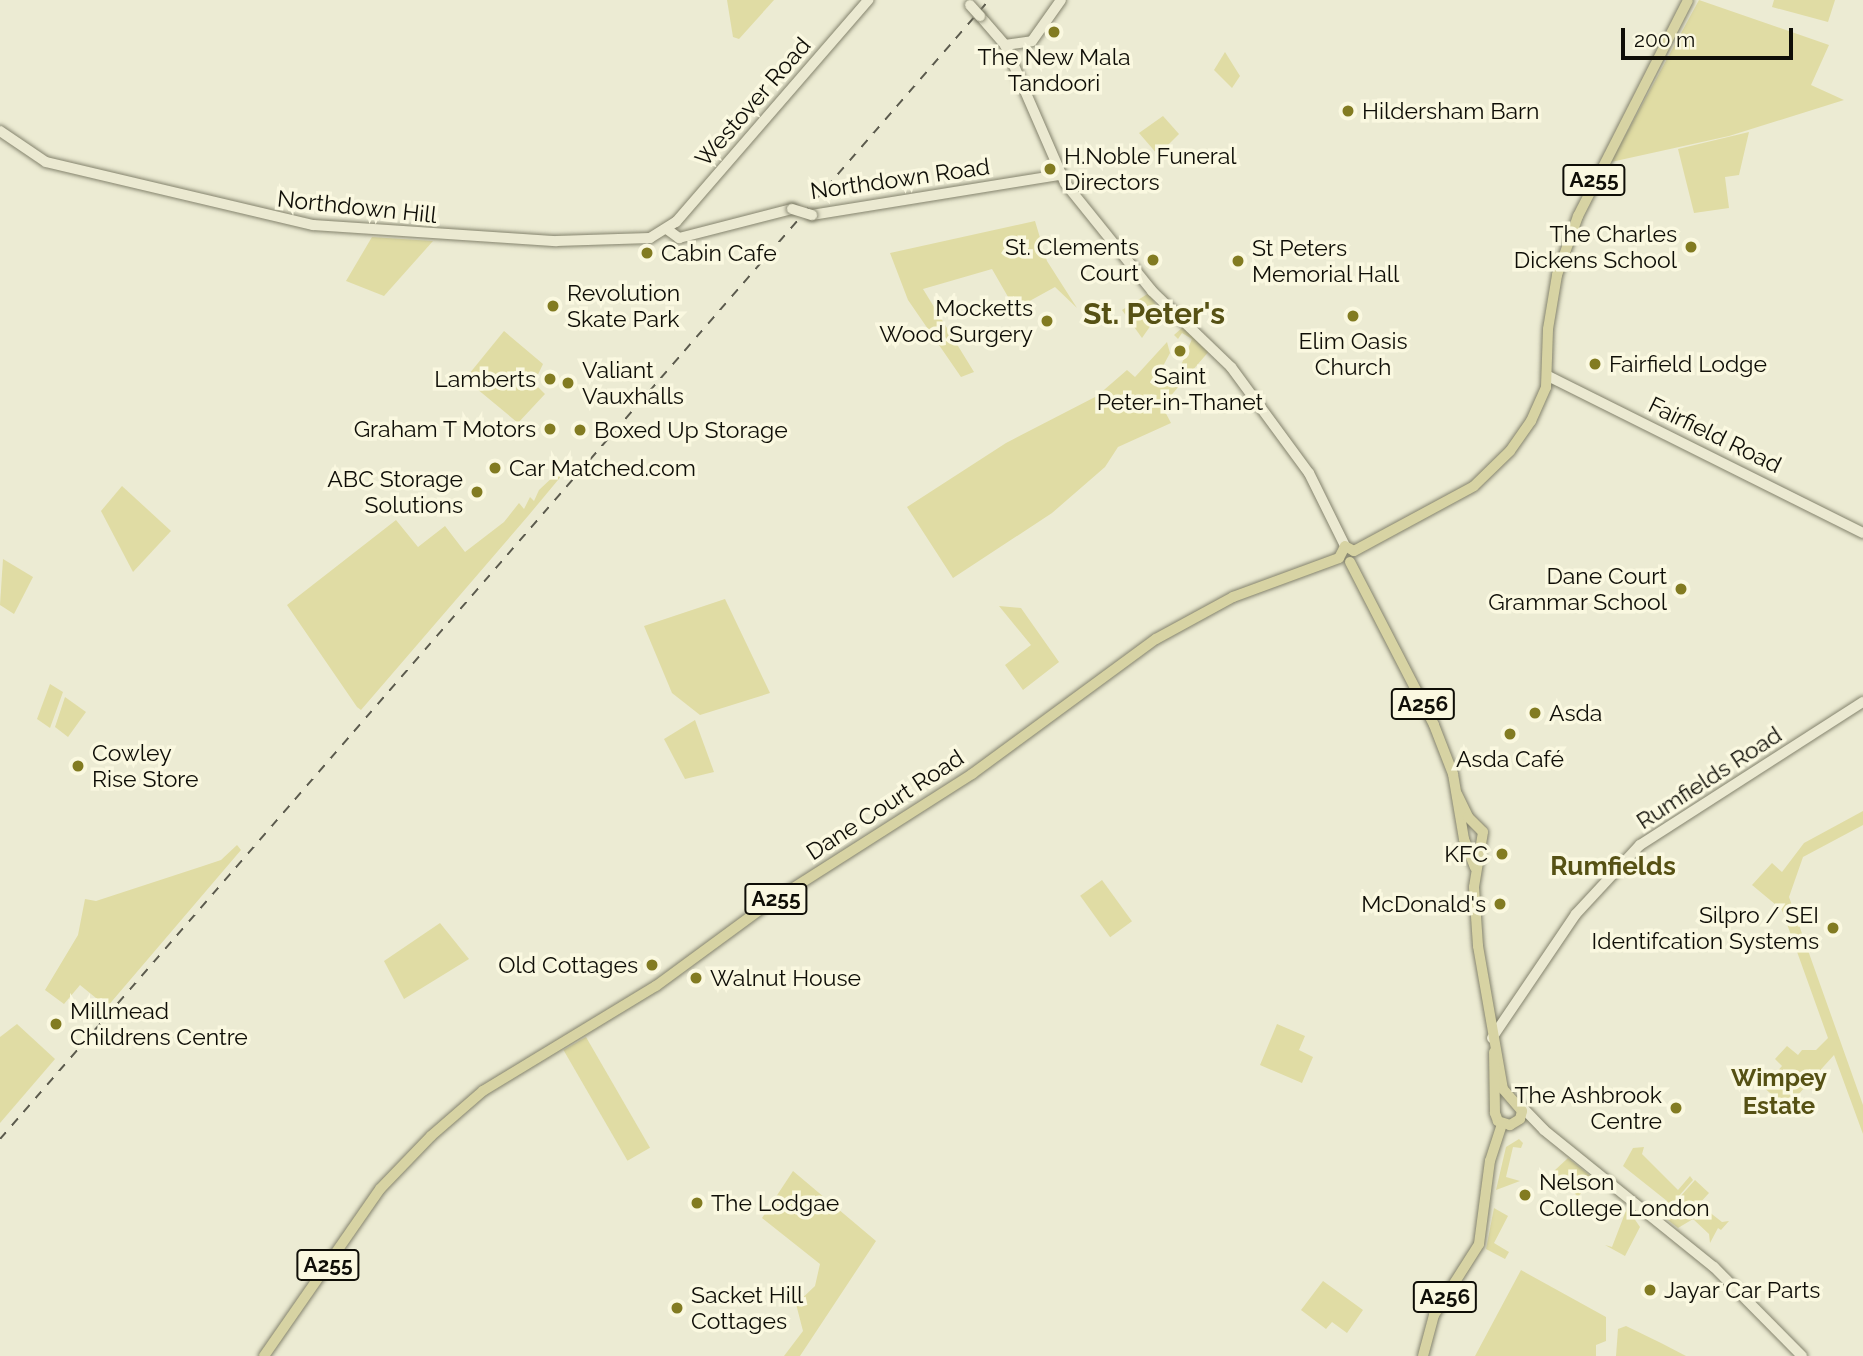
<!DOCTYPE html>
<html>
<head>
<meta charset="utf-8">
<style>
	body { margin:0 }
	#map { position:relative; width:1863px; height:1356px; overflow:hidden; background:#ecebd3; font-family:Raleway,sans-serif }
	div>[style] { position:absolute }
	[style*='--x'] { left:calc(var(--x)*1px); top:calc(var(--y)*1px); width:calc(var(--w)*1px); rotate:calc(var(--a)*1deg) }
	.green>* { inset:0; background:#e0dca4; transform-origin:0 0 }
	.roads { filter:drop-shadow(0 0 2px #84836d) drop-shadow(0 0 2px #84836d) }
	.secondary>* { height:10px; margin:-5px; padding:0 5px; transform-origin:5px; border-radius:5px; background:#ebe9d1 }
	.primary>* { height:10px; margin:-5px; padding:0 5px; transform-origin:5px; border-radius:5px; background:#d7d3a3 }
	.rail>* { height:2px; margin-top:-1px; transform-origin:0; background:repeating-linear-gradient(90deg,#5b5a4d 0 9px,transparent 0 18px) }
	.bridges { filter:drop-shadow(0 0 2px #84836d) drop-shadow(0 0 2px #84836d) }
	.secondary-bridge>* { height:10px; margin:-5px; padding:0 5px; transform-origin:5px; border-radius:5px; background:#ebe9d1 }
	.dots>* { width:19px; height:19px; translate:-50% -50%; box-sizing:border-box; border:4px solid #faf8e0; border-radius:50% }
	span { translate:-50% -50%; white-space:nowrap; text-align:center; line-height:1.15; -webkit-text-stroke:7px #faf8e0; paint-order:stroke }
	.shield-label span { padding:2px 5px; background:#faf8e0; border:2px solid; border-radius:5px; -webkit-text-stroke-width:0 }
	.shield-label { font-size:21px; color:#0f0e07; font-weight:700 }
	.poi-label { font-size:23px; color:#0f0e07 }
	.left { translate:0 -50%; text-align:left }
	.right { translate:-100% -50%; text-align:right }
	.street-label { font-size:23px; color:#0f0e07 }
	.neighbourhood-label { font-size:24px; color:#565114; font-weight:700 }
	.quarter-label { font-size:26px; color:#565114; font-weight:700 }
	.district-label { font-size:30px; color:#565114; font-weight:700 }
	.scale { position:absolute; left:1621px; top:28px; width:172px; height:32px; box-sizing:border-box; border:4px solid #0f0e07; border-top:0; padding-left:9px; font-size:21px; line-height:24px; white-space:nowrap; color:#0f0e07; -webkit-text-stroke:5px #faf8e0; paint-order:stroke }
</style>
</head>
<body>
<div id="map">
	<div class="green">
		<div style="clip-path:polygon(727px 0,774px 0,739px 39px,733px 37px)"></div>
		<div style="clip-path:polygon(1699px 0,1829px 45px,1811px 85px,1844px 100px,1729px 136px,1611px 162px)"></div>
		<div style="clip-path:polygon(1774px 0,1835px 0,1828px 22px,1772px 7px)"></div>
		<div style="clip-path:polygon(1225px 52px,1240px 76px,1232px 88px,1214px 70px)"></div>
		<div style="clip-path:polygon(1163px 116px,1179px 134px,1158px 155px,1139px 133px)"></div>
		<div style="clip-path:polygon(1749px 132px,1739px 175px,1725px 177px,1729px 208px,1694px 213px,1678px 149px)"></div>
		<div style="clip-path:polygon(1035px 221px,1047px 261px,1077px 308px,1055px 287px,1015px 309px,992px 269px,923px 289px,974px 372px,961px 377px,908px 300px,890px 253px)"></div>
		<div style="clip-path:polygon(372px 237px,433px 241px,384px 296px,346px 281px)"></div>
		<div style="clip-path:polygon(1149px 293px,1160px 312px,1142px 338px,1122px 310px)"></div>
		<div style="clip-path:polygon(1183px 327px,1210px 350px,1162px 406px,1171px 423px,1118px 447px,1105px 467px,1052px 513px,953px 578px,907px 507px,1006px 443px,1097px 396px,1127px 370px,1135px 377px,1167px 342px,1170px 353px,1162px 368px,1179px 370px,1192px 339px,1182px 333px,1178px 339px,1174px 335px)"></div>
		<div style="clip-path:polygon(504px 331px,543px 364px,534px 383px,545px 394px,518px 423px,465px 379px)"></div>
		<div style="clip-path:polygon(572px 459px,573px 462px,528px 516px,361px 710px,357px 707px,287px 605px,396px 520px,418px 547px,445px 526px,465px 552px,504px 522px,519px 503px,524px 509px,530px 497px,534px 501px,539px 490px)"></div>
		<div style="clip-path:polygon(122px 486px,171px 531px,133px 572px,101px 511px)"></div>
		<div style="clip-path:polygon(3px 559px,33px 577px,14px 614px,0 605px)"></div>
		<div style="clip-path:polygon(725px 599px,770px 693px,700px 715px,672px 693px,644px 626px)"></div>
		<div style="clip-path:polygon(999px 606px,1021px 608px,1059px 662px,1023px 690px,1005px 665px,1031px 645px)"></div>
		<div style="clip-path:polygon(50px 684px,63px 692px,50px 728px,37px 719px)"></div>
		<div style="clip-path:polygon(65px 697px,86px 712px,68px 737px,55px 727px)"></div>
		<div style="clip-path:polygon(695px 720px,714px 772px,685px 779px,664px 739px)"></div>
		<div style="clip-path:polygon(1863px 811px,1863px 825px,1803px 857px,1789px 897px,1863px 1105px,1863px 1134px,1834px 1055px,1787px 1107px,1763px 1087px,1782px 1066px,1775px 1059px,1787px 1046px,1798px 1055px,1802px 1050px,1816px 1050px,1828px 1038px,1782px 910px,1752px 885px,1772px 863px,1782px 872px,1804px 843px)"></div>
		<div style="clip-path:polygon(237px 845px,241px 850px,107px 1007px,80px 985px,64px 1004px,45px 990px,78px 935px,85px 899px,96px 901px,200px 867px,221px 860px)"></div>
		<div style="left:1102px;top:880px;width:51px;height:27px;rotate:54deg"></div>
		<div style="clip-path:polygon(440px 923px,469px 959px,404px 999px,384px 961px)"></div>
		<div style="clip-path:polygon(17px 1024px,55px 1059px,0 1123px,0 1037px)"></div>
		<div style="clip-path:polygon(1277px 1024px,1305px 1036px,1299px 1050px,1313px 1057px,1302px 1083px,1260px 1065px)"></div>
		<div style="left:586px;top:1037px;width:128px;height:26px;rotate:60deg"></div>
		<div style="clip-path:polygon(1519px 1139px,1523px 1143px,1521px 1148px,1513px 1147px,1506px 1177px,1520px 1181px,1496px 1190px,1506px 1147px)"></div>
		<div style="clip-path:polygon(1644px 1147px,1642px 1154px,1678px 1190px,1690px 1176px,1693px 1180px,1662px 1215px,1658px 1212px,1667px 1201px,1623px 1166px,1633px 1148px)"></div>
		<div style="clip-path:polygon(1568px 1158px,1593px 1178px,1578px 1197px,1554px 1171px)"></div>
		<div style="clip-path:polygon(793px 1171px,876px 1241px,800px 1356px,784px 1356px,803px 1331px,796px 1304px,815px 1286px,820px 1264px,762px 1218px)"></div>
		<div style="clip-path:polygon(1695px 1180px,1709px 1193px,1699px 1204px,1722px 1222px,1729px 1221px,1721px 1230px,1718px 1228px,1710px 1243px,1709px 1234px,1693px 1219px,1678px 1228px,1663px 1216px)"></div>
		<div style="clip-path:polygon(1494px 1208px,1508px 1216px,1494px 1243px,1509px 1252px,1505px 1259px,1486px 1249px)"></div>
		<div style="clip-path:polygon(1627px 1208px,1640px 1227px,1625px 1256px,1605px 1245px,1612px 1247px)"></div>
		<div style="clip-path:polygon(1521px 1270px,1606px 1317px,1606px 1341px,1596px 1345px,1596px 1356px,1475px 1356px)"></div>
		<div style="clip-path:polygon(1323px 1281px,1363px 1310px,1347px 1333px,1332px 1322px,1326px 1329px,1301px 1310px)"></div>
		<div style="clip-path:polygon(1626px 1326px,1661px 1343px,1686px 1356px,1616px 1356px,1618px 1329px)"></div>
	</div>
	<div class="roads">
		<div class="secondary">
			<div style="--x:980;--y:16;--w:38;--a:49"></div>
			<div style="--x:1005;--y:45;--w:150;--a:66.5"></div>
			<div style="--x:1065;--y:183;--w:139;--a:51.1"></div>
			<div style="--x:1152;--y:291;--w:110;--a:43.9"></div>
			<div style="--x:1231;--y:367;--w:132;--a:53.7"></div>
			<div style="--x:1309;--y:473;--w:81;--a:63.7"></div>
			<div style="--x:1005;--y:45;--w:27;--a:-8"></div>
			<div style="--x:1032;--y:41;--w:50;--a:-54.7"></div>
			<div style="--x:0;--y:131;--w:55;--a:34"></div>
			<div style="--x:46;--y:162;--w:274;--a:13.3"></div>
			<div style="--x:313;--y:225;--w:244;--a:3.8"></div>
			<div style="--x:556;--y:241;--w:94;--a:-1.8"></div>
			<div style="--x:650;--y:238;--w:31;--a:-32"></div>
			<div style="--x:676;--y:222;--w:294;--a:-49.1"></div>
			<div style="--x:812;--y:215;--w:251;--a:-9.2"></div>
			<div style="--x:668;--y:230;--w:14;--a:36"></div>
			<div style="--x:679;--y:238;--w:117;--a:-14.4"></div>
			<div style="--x:1548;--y:376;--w:352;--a:26.5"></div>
			<div style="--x:1492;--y:1038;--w:150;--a:-55.9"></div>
			<div style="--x:1576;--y:914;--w:94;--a:-47.2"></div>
			<div style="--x:1640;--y:845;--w:265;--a:-32.7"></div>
			<div style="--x:1521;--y:1106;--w:33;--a:46"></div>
			<div style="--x:1544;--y:1130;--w:218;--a:38.9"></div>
			<div style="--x:1714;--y:1267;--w:125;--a:45.3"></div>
		</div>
		<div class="primary">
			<div style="--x:1354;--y:551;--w:136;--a:-28.4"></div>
			<div style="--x:1474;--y:486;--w:50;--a:-44.2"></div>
			<div style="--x:1510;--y:451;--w:37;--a:-55"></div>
			<div style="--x:1531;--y:421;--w:37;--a:-66"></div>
			<div style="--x:1546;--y:387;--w:58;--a:-88"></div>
			<div style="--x:1548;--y:329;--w:55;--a:-80.5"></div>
			<div style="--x:1557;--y:275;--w:63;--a:-70.4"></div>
			<div style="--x:1578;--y:216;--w:242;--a:-63"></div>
			<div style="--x:1339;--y:558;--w:13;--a:-63"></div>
			<div style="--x:1345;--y:546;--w:10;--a:29"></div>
			<div style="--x:1350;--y:562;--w:183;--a:62.7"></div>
			<div style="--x:1434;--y:725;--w:53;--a:68.8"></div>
			<div style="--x:1453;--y:774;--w:66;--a:80.4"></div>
			<div style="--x:1464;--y:839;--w:30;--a:69"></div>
			<div style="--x:1457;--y:794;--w:25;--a:64"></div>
			<div style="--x:1468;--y:817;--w:21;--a:45"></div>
			<div style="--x:1483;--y:832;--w:56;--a:99.3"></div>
			<div style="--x:1474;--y:887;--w:59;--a:86.1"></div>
			<div style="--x:1478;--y:946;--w:145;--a:80.1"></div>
			<div style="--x:1503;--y:1089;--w:29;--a:49"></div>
			<div style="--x:1522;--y:1111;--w:8;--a:104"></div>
			<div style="--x:1520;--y:1119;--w:12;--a:149"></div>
			<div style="--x:1510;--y:1125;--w:13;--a:-162"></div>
			<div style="--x:1498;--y:1121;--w:9;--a:-111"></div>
			<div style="--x:1495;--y:1113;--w:61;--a:-90.9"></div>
			<div style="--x:264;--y:1356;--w:203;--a:-55.2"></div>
			<div style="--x:380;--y:1189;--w:74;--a:-46.1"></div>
			<div style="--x:431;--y:1136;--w:69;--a:-40.9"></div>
			<div style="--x:483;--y:1091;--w:202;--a:-31.3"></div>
			<div style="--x:656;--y:986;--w:135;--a:-36.3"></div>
			<div style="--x:765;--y:906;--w:246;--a:-32.5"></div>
			<div style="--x:972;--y:774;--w:228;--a:-36.3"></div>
			<div style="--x:1156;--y:639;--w:88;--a:-28.6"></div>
			<div style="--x:1233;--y:597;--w:113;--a:-20.2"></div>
			<div style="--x:1423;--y:1356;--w:42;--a:-75"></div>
			<div style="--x:1434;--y:1315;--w:84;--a:-57.6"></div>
			<div style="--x:1479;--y:1244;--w:84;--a:-82.5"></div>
			<div style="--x:1490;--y:1161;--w:39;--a:-72"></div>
		</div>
	</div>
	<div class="rail">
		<div style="--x:0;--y:1139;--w:1508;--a:-49.03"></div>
	</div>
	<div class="bridges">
		<div class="secondary-bridge">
			<div style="--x:970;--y:5;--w:15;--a:48"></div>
			<div style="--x:792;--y:209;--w:21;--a:17"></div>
		</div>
	</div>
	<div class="dots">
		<div style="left:1054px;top:32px;background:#827b21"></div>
		<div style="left:1348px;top:111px;background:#827b21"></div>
		<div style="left:1050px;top:169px;background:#827b21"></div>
		<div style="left:1691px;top:247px;background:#827b21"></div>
		<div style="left:647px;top:253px;background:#827b21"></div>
		<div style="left:1153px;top:260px;background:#827b21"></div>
		<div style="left:1238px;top:261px;background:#827b21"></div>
		<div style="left:553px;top:306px;background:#827b21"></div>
		<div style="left:1353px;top:316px;background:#827b21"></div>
		<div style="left:1047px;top:321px;background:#827b21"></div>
		<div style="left:1180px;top:351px;background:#827b21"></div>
		<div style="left:1595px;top:364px;background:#827b21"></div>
		<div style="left:550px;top:379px;background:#827b21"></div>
		<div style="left:568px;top:383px;background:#827b21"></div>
		<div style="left:550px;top:429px;background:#827b21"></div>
		<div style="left:580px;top:430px;background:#827b21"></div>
		<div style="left:495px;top:468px;background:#827b21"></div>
		<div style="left:477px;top:492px;background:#827b21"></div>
		<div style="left:1681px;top:589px;background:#827b21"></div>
		<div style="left:1535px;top:713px;background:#827b21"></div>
		<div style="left:1510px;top:734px;background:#827b21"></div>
		<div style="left:78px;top:766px;background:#827b21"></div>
		<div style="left:1502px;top:854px;background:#827b21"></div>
		<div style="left:1500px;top:904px;background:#827b21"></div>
		<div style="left:1833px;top:928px;background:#827b21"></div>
		<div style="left:652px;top:965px;background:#827b21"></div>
		<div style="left:696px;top:978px;background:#827b21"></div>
		<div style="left:56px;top:1024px;background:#827b21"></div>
		<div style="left:1676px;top:1108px;background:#827b21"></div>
		<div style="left:1525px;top:1195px;background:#827b21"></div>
		<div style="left:697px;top:1203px;background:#827b21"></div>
		<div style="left:1650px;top:1290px;background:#827b21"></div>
		<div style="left:677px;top:1308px;background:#827b21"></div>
	</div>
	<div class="shield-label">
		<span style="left:1594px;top:180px">A255</span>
		<span style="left:1423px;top:704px">A256</span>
		<span style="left:776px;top:899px">A255</span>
		<span style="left:328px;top:1265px">A255</span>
		<span style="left:1445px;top:1297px">A256</span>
	</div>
	<div class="poi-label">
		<span style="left:1054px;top:70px">The New Mala<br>Tandoori</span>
		<span class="left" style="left:1362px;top:111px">Hildersham Barn</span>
		<span class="left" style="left:1064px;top:169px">H.Noble Funeral<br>Directors</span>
		<span class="right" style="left:1677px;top:247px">The Charles<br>Dickens School</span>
		<span class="right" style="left:1139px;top:260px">St. Clements<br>Court</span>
		<span class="left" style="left:1252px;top:261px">St Peters<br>Memorial Hall</span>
		<span class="left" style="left:661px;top:253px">Cabin Cafe</span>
		<span class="left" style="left:567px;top:306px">Revolution<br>Skate Park</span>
		<span class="right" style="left:1033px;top:321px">Mocketts<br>Wood Surgery</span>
		<span style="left:1353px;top:354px">Elim Oasis<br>Church</span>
		<span class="left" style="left:1609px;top:364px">Fairfield Lodge</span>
		<span class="left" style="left:582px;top:383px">Valiant<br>Vauxhalls</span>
		<span style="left:1180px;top:389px">Saint<br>Peter-in-Thanet</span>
		<span class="right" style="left:536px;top:379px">Lamberts</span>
		<span class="right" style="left:536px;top:429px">Graham T Motors</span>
		<span class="left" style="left:594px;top:430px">Boxed Up Storage</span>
		<span class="left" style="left:509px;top:468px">Car Matched.com</span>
		<span class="right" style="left:463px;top:492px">ABC Storage<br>Solutions</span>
		<span class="right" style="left:1667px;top:589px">Dane Court<br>Grammar School</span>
		<span class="left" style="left:1549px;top:713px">Asda</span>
		<span class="left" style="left:92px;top:766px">Cowley<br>Rise Store</span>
		<span style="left:1510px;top:759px">Asda Café</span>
		<span class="right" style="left:1488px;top:854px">KFC</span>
		<span class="right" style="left:1486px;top:904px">McDonald's</span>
		<span class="right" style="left:1819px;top:928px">Silpro / SEI<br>Identifcation Systems</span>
		<span class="right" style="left:638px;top:965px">Old Cottages</span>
		<span class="left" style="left:710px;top:978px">Walnut House</span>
		<span class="left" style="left:70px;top:1024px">Millmead<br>Childrens Centre</span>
		<span class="right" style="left:1662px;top:1108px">The Ashbrook<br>Centre</span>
		<span class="left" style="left:1539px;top:1195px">Nelson<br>College London</span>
		<span class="left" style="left:711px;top:1203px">The Lodgae</span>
		<span class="left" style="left:1664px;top:1290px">Jayar Car Parts</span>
		<span class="left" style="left:691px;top:1308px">Sacket Hill<br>Cottages</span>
	</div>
	<div class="street-label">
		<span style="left:753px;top:102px;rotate:-49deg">Westover Road</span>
		<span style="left:900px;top:179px;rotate:-8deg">Northdown Road</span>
		<span style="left:357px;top:207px;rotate:6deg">Northdown Hill</span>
		<span style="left:1715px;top:435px;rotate:26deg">Fairfield Road</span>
		<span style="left:1709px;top:778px;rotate:-33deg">Rumfields Road</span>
		<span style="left:885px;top:805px;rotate:-33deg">Dane Court Road</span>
	</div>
	<div class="neighbourhood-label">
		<span style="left:1779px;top:1092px">Wimpey<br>Estate</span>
	</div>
	<div class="quarter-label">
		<span style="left:1613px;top:867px">Rumfields</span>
	</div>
	<div class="district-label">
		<span style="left:1154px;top:314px">St. Peter's</span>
	</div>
	<div class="scale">200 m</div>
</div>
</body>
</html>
